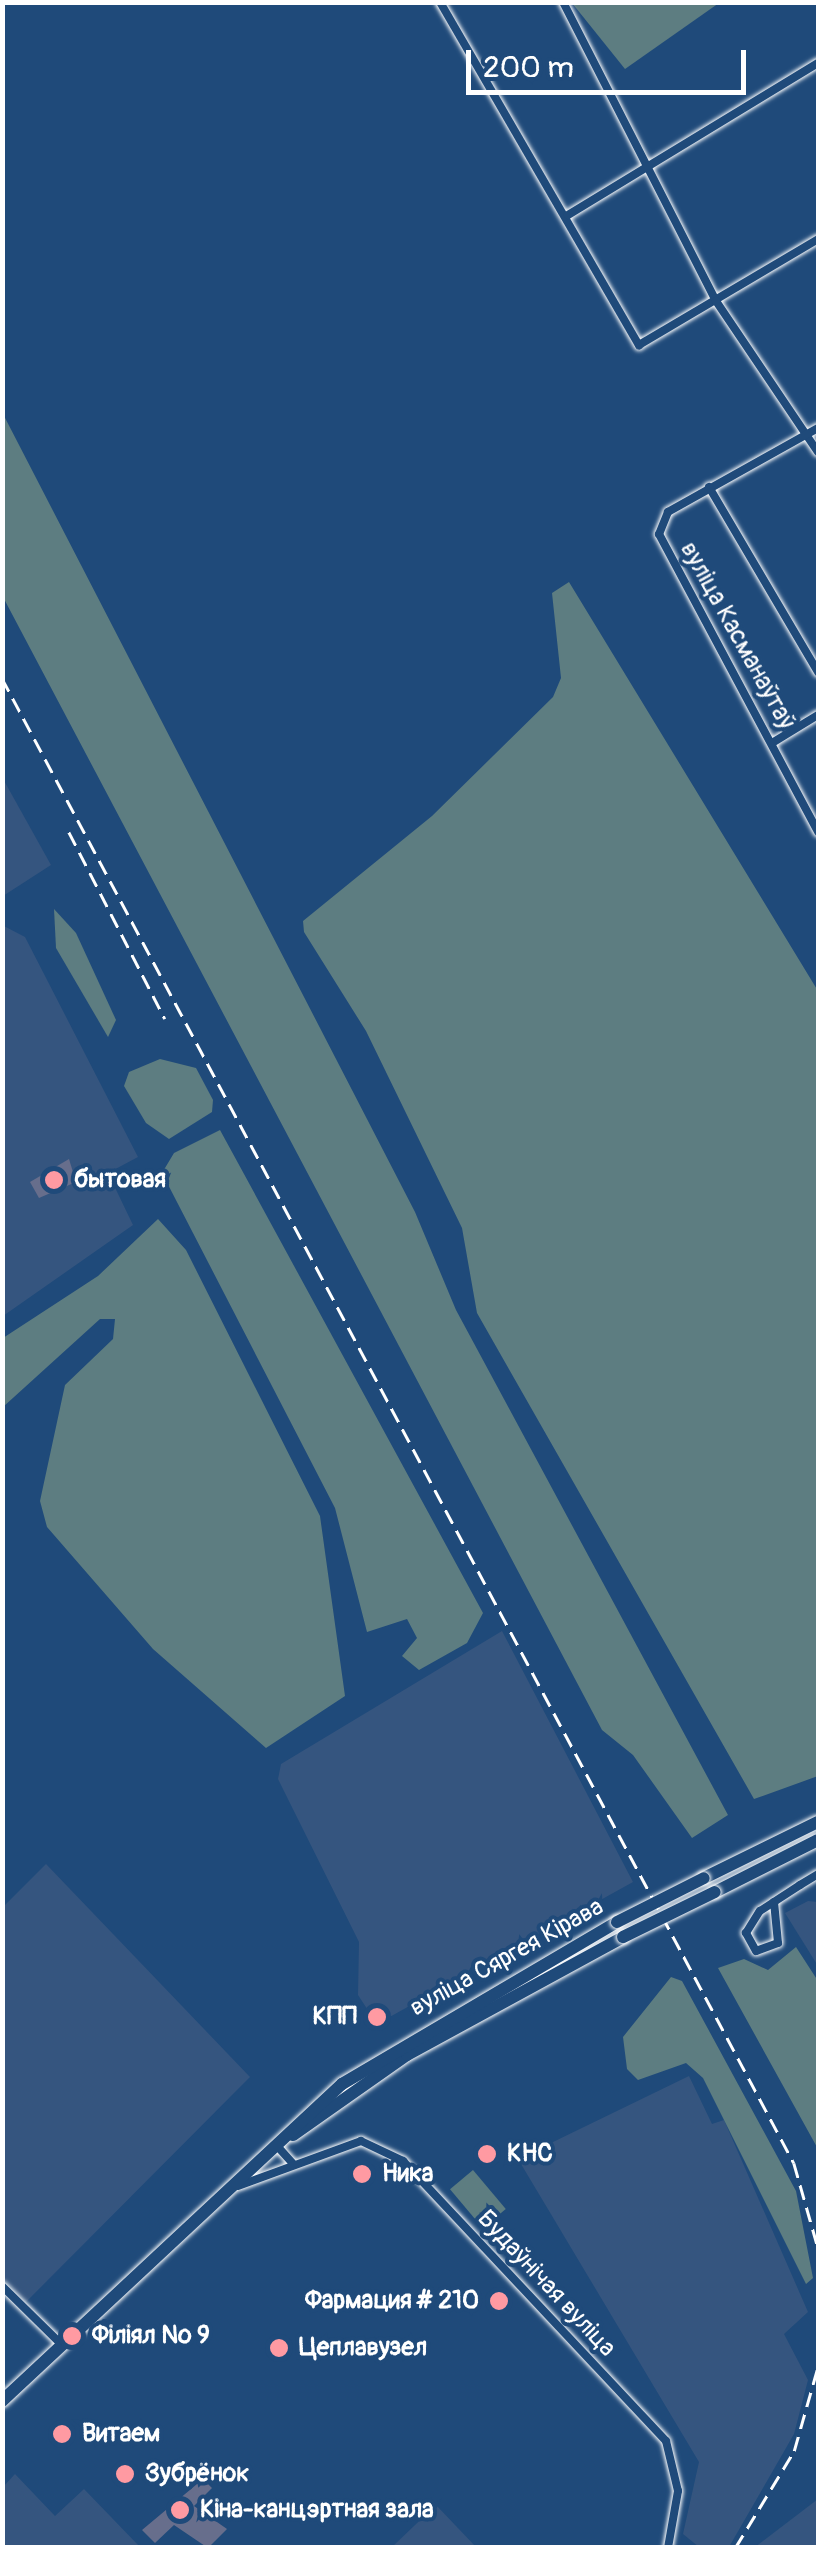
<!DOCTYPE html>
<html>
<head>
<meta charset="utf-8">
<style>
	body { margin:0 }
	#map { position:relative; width:821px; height:2550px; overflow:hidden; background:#1f4a7a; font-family:Pangolin,sans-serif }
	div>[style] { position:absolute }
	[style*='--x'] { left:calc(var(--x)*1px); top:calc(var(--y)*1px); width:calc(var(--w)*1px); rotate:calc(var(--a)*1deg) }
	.built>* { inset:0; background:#35557f }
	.green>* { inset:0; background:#5d7d81; transform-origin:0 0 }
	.building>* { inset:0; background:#676e8c }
	.roads { filter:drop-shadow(0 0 2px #fff) drop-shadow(0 0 2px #fff) }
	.minor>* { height:8px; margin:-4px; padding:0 4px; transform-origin:4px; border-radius:4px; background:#1f4a7a }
	.primary>* { height:12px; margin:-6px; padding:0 6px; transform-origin:6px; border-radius:6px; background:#1f4a7a }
	.rail>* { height:2.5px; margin-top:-1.25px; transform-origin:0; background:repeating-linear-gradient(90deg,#fff 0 15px,transparent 0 23px) }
	.bridges { filter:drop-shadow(0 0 2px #fff) drop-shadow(0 0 2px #fff) }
	.primary-bridge>* { height:12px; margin:-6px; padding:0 6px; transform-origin:6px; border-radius:6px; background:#1f4a7a }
	.dots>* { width:28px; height:28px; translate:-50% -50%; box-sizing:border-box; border:5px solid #1f4a7a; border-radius:50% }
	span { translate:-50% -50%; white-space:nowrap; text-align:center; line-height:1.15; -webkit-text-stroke:8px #1f4a7a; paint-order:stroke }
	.street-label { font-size:25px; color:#fff }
	.poi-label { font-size:25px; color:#fff; font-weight:700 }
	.left { translate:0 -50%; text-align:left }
	.right { translate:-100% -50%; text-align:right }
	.frame { position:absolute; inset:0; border:5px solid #fff; pointer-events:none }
	.scale { position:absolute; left:466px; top:50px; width:280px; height:45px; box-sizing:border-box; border:5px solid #fff; border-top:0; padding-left:12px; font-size:30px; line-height:35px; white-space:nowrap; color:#fff; -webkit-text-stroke:8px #1f4a7a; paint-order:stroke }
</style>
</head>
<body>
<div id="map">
	<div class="built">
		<div style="clip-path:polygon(2px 777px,51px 865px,3px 896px,2px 896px)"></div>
		<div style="clip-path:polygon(2px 925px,25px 937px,138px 1157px,108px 1173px,133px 1225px,3px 1316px)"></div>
		<div style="clip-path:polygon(502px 1631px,633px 1882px,377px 2024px,358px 1995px,359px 1942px,278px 1779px,281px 1764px)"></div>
		<div style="clip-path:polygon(46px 1864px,250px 2077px,26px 2302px,3px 2278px,2px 1908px)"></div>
		<div style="clip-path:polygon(808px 1901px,818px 1902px,818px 1966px,785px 1913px)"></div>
		<div style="clip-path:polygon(689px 2076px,712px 2124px,724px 2120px,808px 2312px,784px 2334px,808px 2380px,794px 2434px,729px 2547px,699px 2547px,683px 2534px,699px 2462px,518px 2159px)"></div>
		<div style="clip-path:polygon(15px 2474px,55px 2516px,84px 2489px,140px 2547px,3px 2547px,3px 2487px)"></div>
		<div style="clip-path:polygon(818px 2499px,818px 2547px,755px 2547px)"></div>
		<div style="clip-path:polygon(436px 2505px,476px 2547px,392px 2547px)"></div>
	</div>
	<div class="green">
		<div style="clip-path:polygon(572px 3px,719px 3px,625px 69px)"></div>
		<div style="clip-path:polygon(2px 412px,415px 1212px,456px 1310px,728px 1815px,692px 1838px,633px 1755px,602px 1730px,3px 597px)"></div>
		<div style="clip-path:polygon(569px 582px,818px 991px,818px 1776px,754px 1799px,477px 1313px,462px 1228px,366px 1031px,304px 932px,303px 921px,432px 816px,553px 697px,561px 678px,552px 593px)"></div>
		<div style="clip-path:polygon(54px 909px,76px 933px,116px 1020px,108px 1037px,56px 948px)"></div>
		<div style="clip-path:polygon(160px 1059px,196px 1068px,213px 1100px,212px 1112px,169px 1139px,146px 1123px,124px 1086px,129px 1072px)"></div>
		<div style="clip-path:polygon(220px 1130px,483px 1613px,467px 1643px,419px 1670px,402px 1656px,417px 1638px,407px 1619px,367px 1632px,335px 1508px,162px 1173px,174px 1153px)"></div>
		<div style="clip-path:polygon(158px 1219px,186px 1250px,320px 1516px,345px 1696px,266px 1748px,153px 1649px,47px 1527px,40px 1501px,65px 1385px,113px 1339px,115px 1319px,100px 1319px,3px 1407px,3px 1338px,98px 1276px)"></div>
		<div style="clip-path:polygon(796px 1947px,818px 1981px,818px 2149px,718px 1968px,744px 1959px,768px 1970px)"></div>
		<div style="clip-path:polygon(671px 1977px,682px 1981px,796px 2191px,813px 2278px,806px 2284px,703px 2078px,686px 2063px,638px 2080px,627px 2069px,623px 2037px)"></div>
		<div style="left:473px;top:2170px;width:51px;height:30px;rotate:50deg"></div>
	</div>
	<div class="building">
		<div style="clip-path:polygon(69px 1159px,76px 1182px,39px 1198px,30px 1182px)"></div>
		<div style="clip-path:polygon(203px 2479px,212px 2488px,194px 2506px,227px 2529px,208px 2548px,174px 2525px,155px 2543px,142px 2530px)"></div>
	</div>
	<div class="roads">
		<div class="minor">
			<div style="--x:440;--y:2;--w:397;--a:59.9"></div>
			<div style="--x:639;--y:345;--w:208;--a:-30.6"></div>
			<div style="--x:563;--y:2;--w:336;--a:62.9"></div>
			<div style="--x:716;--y:301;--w:182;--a:56"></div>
			<div style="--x:568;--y:215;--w:293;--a:-31.3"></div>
			<div style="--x:818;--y:428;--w:172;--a:150.8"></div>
			<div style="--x:668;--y:512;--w:24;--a:112"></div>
			<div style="--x:659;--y:534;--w:338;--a:61.9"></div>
			<div style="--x:709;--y:487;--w:215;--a:59.5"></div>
			<div style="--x:772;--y:743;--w:54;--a:-31.3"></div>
			<div style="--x:774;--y:1902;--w:41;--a:84.4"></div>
			<div style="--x:778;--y:1943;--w:23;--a:160"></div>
			<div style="--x:756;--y:1951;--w:21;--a:-119"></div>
			<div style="--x:746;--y:1933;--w:26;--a:-58"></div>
			<div style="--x:760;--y:1911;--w:48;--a:-33"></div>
			<div style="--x:800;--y:1885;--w:21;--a:-31"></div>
			<div style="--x:278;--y:2147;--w:24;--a:48"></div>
			<div style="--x:238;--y:2186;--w:131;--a:-20.1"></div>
			<div style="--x:361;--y:2141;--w:47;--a:25.5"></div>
			<div style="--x:403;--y:2161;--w:384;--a:46.8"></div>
			<div style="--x:666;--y:2441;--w:51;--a:76.5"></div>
			<div style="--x:678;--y:2491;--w:58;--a:100"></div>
			<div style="--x:2;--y:2286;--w:84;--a:44.5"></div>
		</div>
		<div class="primary">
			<div style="--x:704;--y:1878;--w:127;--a:-26.2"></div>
			<div style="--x:715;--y:1892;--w:115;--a:-26.8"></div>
			<div style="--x:293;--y:2135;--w:139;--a:-35.1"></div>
			<div style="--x:407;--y:2055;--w:246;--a:-28.6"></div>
			<div style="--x:2;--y:2401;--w:465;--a:-43"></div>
			<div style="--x:342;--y:2084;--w:319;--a:-30.5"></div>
		</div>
	</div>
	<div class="rail">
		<div style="--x:2;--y:678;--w:1683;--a:61.93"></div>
		<div style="--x:794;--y:2163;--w:87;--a:74.1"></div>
		<div style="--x:69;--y:832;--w:210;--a:62.8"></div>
		<div style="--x:735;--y:2548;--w:114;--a:-58.7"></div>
		<div style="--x:794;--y:2451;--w:88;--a:-74.2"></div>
	</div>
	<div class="bridges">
		<div class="primary-bridge">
			<div style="--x:617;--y:1922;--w:97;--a:-26.8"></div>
			<div style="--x:623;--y:1937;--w:102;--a:-26.1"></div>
		</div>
	</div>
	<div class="dots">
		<div style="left:54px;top:1180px;background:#ff9aa2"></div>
		<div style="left:377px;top:2017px;background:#ff9aa2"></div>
		<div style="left:487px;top:2154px;background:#ff9aa2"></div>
		<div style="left:362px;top:2174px;background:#ff9aa2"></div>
		<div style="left:499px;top:2301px;background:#ff9aa2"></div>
		<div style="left:72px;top:2336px;background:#ff9aa2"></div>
		<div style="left:279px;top:2348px;background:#ff9aa2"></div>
		<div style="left:62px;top:2434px;background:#ff9aa2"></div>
		<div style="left:125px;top:2474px;background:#ff9aa2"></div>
		<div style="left:180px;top:2510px;background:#ff9aa2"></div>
	</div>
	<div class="street-label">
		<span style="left:737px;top:636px;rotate:61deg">вуліца Касманаўтаў</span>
		<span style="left:507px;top:1958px;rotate:-29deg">вуліца Сяргея Кірава</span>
		<span style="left:546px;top:2284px;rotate:47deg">Будаўнічая вуліца</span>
	</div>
	<div class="poi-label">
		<span class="left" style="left:74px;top:1180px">бытовая</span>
		<span class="right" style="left:357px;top:2017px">КПП</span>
		<span class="left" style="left:507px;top:2154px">КНС</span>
		<span class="left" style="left:382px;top:2174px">Ника</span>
		<span class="right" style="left:479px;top:2301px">Фармация # 210</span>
		<span class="left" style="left:92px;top:2336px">Філіял № 9</span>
		<span class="left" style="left:299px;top:2348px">Цеплавузел</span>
		<span class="left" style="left:82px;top:2434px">Витаем</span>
		<span class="left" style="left:145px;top:2474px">Зубрёнок</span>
		<span class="left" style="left:200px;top:2510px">Кіна-канцэртная зала</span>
	</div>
	<div class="frame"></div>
	<div class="scale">200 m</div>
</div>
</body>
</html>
